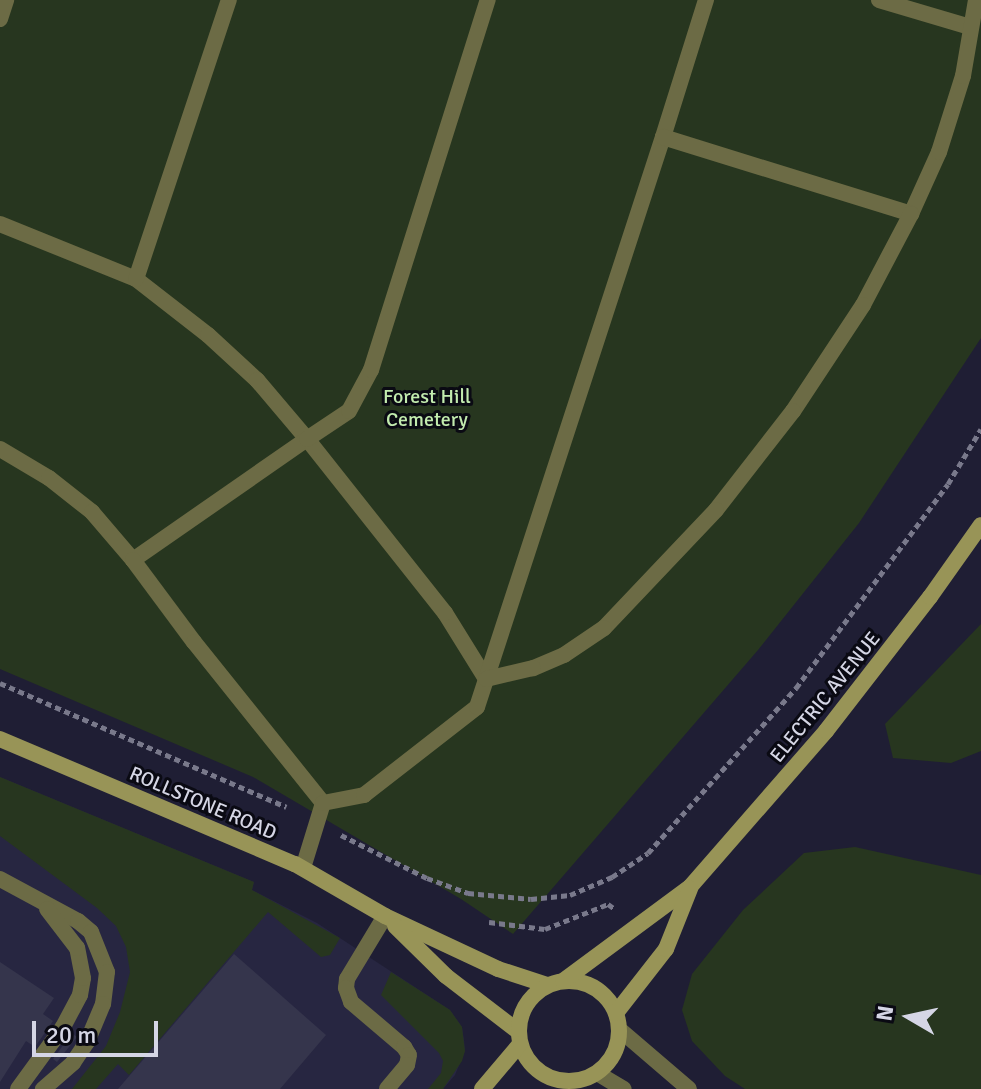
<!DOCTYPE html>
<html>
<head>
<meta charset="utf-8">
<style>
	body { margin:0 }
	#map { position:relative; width:981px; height:1089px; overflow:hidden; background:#1f1e34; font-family:Signika,sans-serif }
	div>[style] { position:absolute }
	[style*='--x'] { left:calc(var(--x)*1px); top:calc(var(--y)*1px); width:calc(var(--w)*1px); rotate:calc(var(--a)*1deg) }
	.built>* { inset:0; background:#272641 }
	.green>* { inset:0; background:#27361f }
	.building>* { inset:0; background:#35354c }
	.path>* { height:5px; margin-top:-2.5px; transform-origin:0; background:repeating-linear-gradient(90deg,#79798b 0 6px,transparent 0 10px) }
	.lane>* { height:16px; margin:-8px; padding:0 8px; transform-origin:8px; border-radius:8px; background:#6c6b45 }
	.street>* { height:16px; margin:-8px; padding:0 8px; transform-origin:8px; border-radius:8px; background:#6c6b45 }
	.secondary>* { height:16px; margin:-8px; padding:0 8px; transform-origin:8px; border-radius:8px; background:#989457 }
	.secondary>.ring { margin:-8px; padding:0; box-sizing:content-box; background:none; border:16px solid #989457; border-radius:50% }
	span { translate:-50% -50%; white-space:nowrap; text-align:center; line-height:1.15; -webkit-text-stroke:6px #0a0a13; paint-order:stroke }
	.park-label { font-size:20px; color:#c2ebae }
	.street-label { font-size:20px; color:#d5d6e5 }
	.north { position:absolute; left:869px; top:977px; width:80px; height:80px; -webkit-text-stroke:6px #0a0a13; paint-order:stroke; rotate:279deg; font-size:22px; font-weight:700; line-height:32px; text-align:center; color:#d5d6e5 }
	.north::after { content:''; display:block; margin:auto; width:28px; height:36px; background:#d5d6e5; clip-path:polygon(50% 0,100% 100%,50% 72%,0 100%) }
	.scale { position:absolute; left:32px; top:1021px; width:126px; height:36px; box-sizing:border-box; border:4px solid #d5d6e5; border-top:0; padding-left:10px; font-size:24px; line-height:28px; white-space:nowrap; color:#d5d6e5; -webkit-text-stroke:6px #0a0a13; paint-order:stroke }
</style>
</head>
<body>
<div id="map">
	<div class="built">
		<div style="clip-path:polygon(0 777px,254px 882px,252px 890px,317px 923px,450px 1010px,462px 1027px,464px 1040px,465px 1051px,455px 1075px,443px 1089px,0 1089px)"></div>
	</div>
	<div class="green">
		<div style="clip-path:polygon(0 0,981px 0,981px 338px,859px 523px,758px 650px,513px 934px,461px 899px,253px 777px,0 669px)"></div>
		<div style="clip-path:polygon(981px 624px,981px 751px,951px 763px,893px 758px,885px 724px)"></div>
		<div style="clip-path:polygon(0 777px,254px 882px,252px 890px,340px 938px,330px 955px,321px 957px,268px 912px,129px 1075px,118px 1064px,96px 1089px,72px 1089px,106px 1046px,120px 1012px,130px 972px,126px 947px,116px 926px,97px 908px,0 836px)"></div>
		<div style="clip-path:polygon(855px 847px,981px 875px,981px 1089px,745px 1089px,725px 1076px,692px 1041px,682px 1010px,692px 974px,743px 910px,804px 853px)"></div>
		<div style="clip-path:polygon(391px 972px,450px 1010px,462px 1027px,465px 1051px,462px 1061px,443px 1089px,428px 1089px,441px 1073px,443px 1061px,439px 1053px,381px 995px)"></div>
	</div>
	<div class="building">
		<div style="clip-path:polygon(234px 954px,326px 1035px,280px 1089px,118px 1089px)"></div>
		<div style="clip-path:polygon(0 962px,54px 998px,43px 1014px,53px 1021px,35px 1047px,26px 1041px,0 1082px)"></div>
		<div style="clip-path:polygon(72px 1033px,77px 1037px,57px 1062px,53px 1059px)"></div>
	</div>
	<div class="path">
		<div style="--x:0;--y:683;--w:312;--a:23.4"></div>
		<div style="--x:341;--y:835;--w:96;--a:26.6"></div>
		<div style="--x:427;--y:878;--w:44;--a:20.1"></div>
		<div style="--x:468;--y:893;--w:63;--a:5.4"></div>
		<div style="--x:531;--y:899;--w:39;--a:-6"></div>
		<div style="--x:570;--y:895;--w:46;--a:-23.2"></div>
		<div style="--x:612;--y:877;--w:43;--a:-33.7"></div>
		<div style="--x:648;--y:853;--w:222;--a:-48.1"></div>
		<div style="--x:796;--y:688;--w:254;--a:-53.3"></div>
		<div style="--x:948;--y:484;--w:64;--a:-59"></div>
		<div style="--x:489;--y:922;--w:56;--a:7.1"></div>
		<div style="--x:545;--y:929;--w:68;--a:-21.6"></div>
		<div style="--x:608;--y:904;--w:9;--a:36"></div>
	</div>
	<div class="lane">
		<div style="--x:879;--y:0;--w:95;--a:16.5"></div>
		<div style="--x:0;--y:19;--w:20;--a:-72"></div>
		<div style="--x:663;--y:137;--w:144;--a:-72.6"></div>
		<div style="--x:911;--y:214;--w:68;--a:-65.7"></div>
		<div style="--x:939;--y:152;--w:80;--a:-72.5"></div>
		<div style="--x:963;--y:76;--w:77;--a:-80.3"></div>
		<div style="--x:0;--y:224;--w:147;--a:22"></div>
		<div style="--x:136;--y:279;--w:91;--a:37.9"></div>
		<div style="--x:208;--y:335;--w:67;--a:42.6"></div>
		<div style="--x:257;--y:380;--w:77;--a:49.7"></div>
		<div style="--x:307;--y:439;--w:212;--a:145.2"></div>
		<div style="--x:136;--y:279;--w:294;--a:-71.6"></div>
		<div style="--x:0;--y:449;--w:57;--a:30.6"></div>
		<div style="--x:49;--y:478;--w:55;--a:38.3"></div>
		<div style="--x:92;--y:512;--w:63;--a:49.5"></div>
		<div style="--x:133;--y:560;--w:102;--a:53.4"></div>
		<div style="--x:194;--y:642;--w:206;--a:51.3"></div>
		<div style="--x:486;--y:679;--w:78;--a:-121.8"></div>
		<div style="--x:445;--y:613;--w:222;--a:-128.4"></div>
		<div style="--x:307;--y:439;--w:50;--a:-33.7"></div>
		<div style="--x:349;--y:411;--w:47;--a:-61.8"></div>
		<div style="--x:371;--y:370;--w:388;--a:-72.5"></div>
		<div style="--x:303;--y:868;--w:68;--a:-72.9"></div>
		<div style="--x:323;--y:803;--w:42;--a:-11"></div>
		<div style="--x:364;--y:795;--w:143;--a:-37.9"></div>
		<div style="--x:477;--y:707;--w:600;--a:-71.93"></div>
		<div style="--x:663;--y:137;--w:260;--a:17.2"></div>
		<div style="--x:911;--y:214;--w:103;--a:117.8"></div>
		<div style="--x:863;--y:305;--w:127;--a:123.4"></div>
		<div style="--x:793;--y:411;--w:125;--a:127.9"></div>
		<div style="--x:716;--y:510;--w:163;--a:133.5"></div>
		<div style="--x:604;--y:628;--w:48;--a:146"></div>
		<div style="--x:564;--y:655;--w:34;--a:157"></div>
		<div style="--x:533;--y:668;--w:48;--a:166.8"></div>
		<div style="--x:0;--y:879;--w:89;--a:28.3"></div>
		<div style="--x:78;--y:921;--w:17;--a:40"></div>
		<div style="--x:91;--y:932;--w:43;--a:68.2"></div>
		<div style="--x:107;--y:972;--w:32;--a:97"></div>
		<div style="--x:103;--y:1004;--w:41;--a:112.8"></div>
		<div style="--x:87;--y:1042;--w:25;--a:124"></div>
		<div style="--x:73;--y:1063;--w:40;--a:139"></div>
		<div style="--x:385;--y:916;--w:74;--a:121.1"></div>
		<div style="--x:347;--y:979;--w:9;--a:96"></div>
		<div style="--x:346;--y:988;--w:15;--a:70"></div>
		<div style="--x:351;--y:1002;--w:70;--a:40.3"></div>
		<div style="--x:404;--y:1047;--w:9;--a:58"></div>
		<div style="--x:409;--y:1055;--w:10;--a:101"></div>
		<div style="--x:407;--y:1065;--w:31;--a:130"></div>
		<div style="--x:18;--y:1089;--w:77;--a:-54"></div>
		<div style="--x:63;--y:1027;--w:36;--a:-62"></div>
		<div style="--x:80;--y:995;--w:17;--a:-80"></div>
		<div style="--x:83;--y:978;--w:31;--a:-101"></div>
		<div style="--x:77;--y:948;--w:49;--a:-127.6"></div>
	</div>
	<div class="street">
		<div style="--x:619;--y:1029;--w:92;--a:40.6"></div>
		<div style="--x:597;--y:1073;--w:31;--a:31"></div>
	</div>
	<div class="secondary">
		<div style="--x:0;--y:739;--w:320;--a:23"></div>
		<div style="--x:295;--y:864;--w:104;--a:30"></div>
		<div style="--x:385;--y:916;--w:125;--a:25.1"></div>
		<div style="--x:498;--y:969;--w:52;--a:18.1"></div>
		<div style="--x:395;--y:926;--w:71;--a:44.4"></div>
		<div style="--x:446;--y:976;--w:92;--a:37.5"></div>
		<div class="ring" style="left:519px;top:981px;width:84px;height:84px"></div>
		<div style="--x:563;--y:981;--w:158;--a:-36.5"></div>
		<div style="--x:690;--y:887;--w:207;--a:-48.9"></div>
		<div style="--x:826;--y:731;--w:170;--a:-52.2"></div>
		<div style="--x:930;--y:597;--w:88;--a:-54.7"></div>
		<div style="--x:616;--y:1013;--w:81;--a:-52"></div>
		<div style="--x:666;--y:949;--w:65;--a:-68.2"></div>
		<div style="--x:482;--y:1089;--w:59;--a:-49.8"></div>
	</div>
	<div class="park-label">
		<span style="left:427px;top:408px">Forest Hill<br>Cemetery</span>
	</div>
	<div class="street-label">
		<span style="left:825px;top:697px;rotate:-51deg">ELECTRIC AVENUE</span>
		<span style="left:203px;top:803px;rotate:23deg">ROLLSTONE ROAD</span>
	</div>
	<div class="north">N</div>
	<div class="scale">20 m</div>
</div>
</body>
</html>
